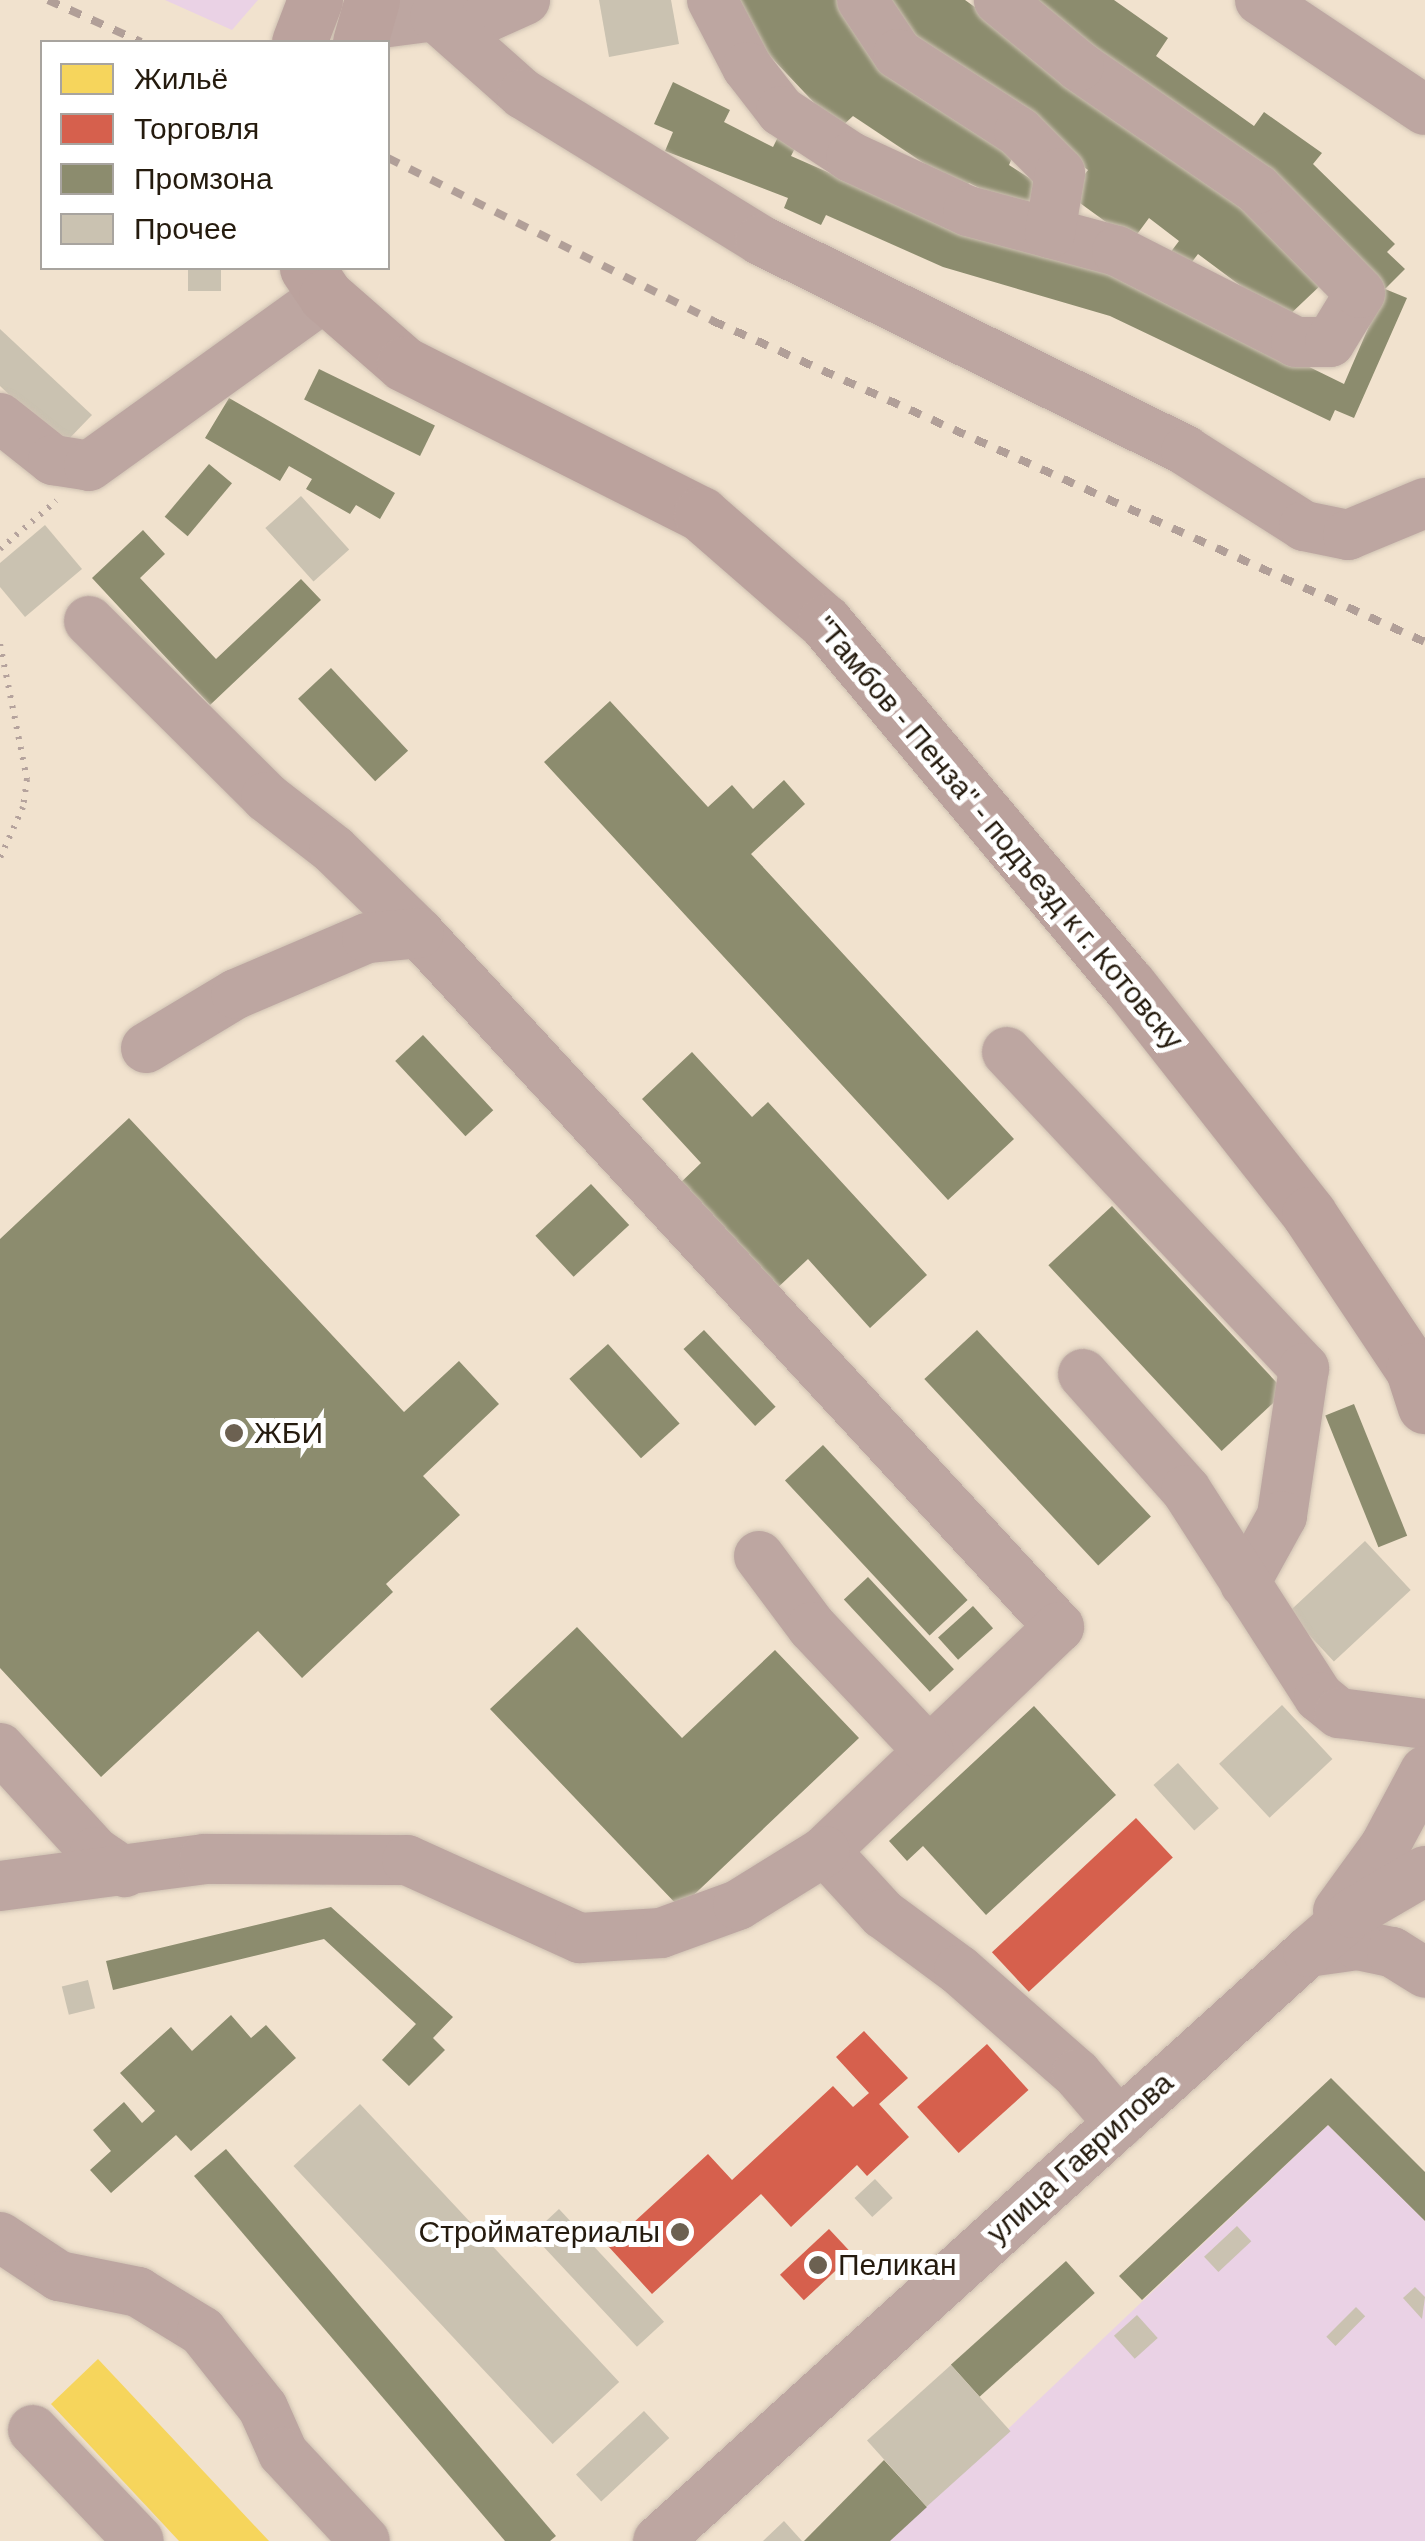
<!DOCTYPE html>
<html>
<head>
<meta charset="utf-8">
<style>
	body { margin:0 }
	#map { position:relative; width:1425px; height:2541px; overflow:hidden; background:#f1e2ce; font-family:Arial,sans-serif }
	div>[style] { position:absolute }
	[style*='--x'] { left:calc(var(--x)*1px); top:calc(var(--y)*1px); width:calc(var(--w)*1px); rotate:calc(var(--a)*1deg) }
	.green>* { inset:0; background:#ead2e5 }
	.homes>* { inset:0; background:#f6d55c }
	.shops>* { inset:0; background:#d6604d; transform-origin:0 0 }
	.industry>* { inset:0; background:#8c8c6e; transform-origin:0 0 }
	.building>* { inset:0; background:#cac2b1; transform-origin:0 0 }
	.path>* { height:6px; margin-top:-3px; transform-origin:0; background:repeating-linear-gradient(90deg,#b5a39d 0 2.5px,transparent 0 10.5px) }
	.roads { filter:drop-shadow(0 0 2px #cec1b2) drop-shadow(0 0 2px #cec1b2) }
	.minor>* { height:50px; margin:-25px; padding:0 25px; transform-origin:25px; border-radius:25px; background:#bda6a1 }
	.major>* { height:55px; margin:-27.5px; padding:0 27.5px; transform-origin:27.5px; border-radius:27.5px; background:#bba29d }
	.rail>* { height:8px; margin-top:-4px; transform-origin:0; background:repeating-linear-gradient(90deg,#b19f98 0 12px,transparent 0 24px) }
	.dots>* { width:28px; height:28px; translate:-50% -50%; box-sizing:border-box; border:5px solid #fff; border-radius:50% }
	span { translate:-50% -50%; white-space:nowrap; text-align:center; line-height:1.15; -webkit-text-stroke:10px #fff; paint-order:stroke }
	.street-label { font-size:30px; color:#251b0e }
	.poi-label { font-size:30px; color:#251b0e }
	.left { translate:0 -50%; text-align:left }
	.right { translate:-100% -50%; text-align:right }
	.legend { position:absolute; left:40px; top:40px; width:350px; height:230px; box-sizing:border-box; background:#fff; border:2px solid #a8a49f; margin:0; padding:12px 18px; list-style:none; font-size:30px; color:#251b0e }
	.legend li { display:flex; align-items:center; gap:20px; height:50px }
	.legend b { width:50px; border:2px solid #a8a49f }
</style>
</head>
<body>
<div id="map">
	<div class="green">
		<div style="clip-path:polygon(165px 0,258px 0,232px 30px)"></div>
		<div style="clip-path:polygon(1328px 2125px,1425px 2221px,1425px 2541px,890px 2541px)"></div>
	</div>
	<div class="homes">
		<div style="clip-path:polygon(98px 2359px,269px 2541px,179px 2541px,51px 2404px)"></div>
	</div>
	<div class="shops">
		<div style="left:1136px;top:1818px;width:54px;height:197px;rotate:47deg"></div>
		<div style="clip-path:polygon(864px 2031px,908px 2078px,879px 2104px,909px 2137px,867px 2176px,857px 2165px,791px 2227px,761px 2194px,652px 2294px,608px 2246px,708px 2154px,732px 2180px,833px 2086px,853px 2107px,869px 2093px,836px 2057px)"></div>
		<div style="left:987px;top:2044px;width:62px;height:94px;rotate:48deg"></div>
		<div style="left:829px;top:2229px;width:35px;height:67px;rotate:47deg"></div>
	</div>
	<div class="industry">
		<div style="clip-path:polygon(734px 0,839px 0,1017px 147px,1009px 165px,1045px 188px,1029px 213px,969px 183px,964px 190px,853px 116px,839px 129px,768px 54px)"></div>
		<div style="clip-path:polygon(886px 0,965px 0,1246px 201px,1323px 283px,1285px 319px,1198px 254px,1185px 271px,1167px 257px,1179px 241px,1149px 218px,1132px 241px,1069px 195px,1088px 170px,914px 42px)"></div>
		<div style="clip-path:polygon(1022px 0,1114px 0,1168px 38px,1156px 56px,1254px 126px,1264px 112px,1322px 153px,1313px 164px,1395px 244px,1387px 252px,1405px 269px,1385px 289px,1288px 193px)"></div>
		<div style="clip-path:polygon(673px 82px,730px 110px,724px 122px,773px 147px,778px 137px,796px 146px,791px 156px,958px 229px,1121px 275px,1344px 384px,1385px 289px,1407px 298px,1354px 418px,1335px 410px,1330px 421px,1110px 316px,943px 267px,826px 215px,821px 225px,784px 208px,788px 198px,665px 151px,673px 132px,654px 124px)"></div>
		<div style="left:319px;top:369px;width:129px;height:34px;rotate:26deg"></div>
		<div style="clip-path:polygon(229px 398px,395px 493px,380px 519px,356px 505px,350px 514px,306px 489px,312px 479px,289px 466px,280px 481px,205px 438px)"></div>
		<div style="left:209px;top:464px;width:30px;height:69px;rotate:40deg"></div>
		<div style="clip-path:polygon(143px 530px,165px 554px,140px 578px,216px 659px,301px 579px,321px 600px,210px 705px,92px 578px)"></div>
		<div style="left:331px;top:668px;width:113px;height:45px;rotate:47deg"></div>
		<div style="clip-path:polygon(610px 701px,708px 807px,732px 785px,753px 809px,784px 780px,805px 804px,751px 854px,1014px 1139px,948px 1200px,544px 762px)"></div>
		<div style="left:423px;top:1035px;width:103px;height:38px;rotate:47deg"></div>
		<div style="clip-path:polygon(692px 1052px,752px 1117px,768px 1102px,927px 1275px,870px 1328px,808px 1259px,772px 1293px,675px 1188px,701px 1163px,642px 1099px)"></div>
		<div style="clip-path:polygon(129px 1118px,404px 1412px,459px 1361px,499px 1404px,423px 1476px,460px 1515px,386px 1584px,393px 1592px,302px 1678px,258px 1631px,101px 1777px,0 1668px,0 1239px)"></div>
		<div style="left:591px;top:1184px;width:56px;height:76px;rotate:47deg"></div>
		<div style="left:1112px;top:1206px;width:254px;height:87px;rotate:47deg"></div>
		<div style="left:704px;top:1330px;width:105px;height:28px;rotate:47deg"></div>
		<div style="left:977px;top:1330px;width:255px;height:72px;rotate:47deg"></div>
		<div style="left:608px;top:1344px;width:107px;height:52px;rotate:48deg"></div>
		<div style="left:1354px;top:1404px;width:142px;height:31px;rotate:68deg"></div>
		<div style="left:823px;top:1445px;width:212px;height:52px;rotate:47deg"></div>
		<div style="left:868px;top:1577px;width:126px;height:33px;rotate:47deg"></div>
		<div style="left:973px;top:1606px;width:30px;height:47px;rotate:48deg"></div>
		<div style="clip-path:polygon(577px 1627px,682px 1738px,775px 1650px,859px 1738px,680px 1908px,490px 1709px)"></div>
		<div style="clip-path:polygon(1034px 1706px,1116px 1795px,986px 1915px,923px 1846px,907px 1861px,889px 1841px)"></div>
		<div style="clip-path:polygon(331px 1907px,453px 2017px,433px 2038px,445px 2050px,409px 2086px,382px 2060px,416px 2024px,324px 1939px,113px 1990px,106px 1961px)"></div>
		<div style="clip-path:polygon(231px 2015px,251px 2038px,266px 2025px,296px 2058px,191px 2151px,176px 2135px,111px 2193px,90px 2170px,111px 2151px,93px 2130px,124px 2102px,142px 2123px,155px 2111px,120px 2073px,171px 2027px,192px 2051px)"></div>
		<div style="clip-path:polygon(1331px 2078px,1425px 2172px,1425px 2221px,1328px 2125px,1142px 2300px,1119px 2276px)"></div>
		<div style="clip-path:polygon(226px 2149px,556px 2536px,550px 2541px,505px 2541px,194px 2176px)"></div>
		<div style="left:1066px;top:2261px;width:43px;height:155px;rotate:48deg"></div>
		<div style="clip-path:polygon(884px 2460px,927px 2507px,890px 2541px,804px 2541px)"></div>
	</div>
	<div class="building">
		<div style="clip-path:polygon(599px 0,671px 0,679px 44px,609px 57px)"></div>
		<div style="left:188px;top:270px;width:33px;height:21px"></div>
		<div style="clip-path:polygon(0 329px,92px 415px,63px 445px,0 386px)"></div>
		<div style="left:301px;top:496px;width:72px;height:48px;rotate:48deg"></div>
		<div style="clip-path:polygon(45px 525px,82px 569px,25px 617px,0 587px,0 563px)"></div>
		<div style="left:1365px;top:1541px;width:67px;height:105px;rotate:47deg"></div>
		<div style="left:1282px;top:1705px;width:74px;height:86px;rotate:47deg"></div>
		<div style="left:1178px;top:1763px;width:61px;height:33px;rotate:48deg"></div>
		<div style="left:88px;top:1980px;width:29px;height:27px;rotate:76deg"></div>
		<div style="left:360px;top:2104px;width:380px;height:91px;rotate:47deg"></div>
		<div style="left:875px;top:2179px;width:26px;height:28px;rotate:47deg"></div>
		<div style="left:559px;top:2209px;width:154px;height:37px;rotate:47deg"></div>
		<div style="left:1237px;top:2226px;width:21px;height:45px;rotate:47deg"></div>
		<div style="clip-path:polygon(1415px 2287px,1425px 2297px,1422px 2319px,1403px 2298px)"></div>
		<div style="left:1356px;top:2307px;width:13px;height:42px;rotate:45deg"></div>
		<div style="left:1137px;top:2315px;width:31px;height:31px;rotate:48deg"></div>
		<div style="left:951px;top:2365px;width:89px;height:113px;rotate:48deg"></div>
		<div style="left:644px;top:2411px;width:37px;height:93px;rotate:47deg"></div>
		<div style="clip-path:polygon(784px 2521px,802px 2541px,763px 2541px)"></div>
	</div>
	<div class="path">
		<div style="--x:0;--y:549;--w:74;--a:-40.6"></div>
		<div style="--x:0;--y:644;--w:138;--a:78.7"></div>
		<div style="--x:27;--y:779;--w:28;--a:98"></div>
		<div style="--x:23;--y:807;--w:56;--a:114.3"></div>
	</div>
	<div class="roads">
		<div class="minor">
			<div style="--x:712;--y:0;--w:76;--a:62.4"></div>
			<div style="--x:747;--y:67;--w:56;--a:52.3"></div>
			<div style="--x:781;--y:111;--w:84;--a:33.3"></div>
			<div style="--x:851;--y:157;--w:129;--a:24.8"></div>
			<div style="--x:968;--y:211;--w:154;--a:15"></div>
			<div style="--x:1117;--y:251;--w:201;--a:26.9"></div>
			<div style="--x:1296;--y:342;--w:34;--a:0"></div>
			<div style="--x:1330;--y:342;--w:57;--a:-58.5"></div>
			<div style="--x:1360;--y:293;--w:146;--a:-134.7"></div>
			<div style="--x:1257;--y:189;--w:216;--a:-145.4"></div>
			<div style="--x:1079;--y:66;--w:104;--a:-140.5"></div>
			<div style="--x:862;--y:0;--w:65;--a:56.3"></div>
			<div style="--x:898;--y:54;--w:144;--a:32.8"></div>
			<div style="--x:1019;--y:132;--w:58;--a:45"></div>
			<div style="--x:1060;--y:173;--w:61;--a:99.5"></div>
			<div style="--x:1260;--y:0;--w:198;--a:33.7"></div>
			<div style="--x:435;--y:16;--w:50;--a:2.3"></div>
			<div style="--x:485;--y:18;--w:44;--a:-24.2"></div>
			<div style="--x:366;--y:25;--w:70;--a:-7.4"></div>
			<div style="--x:435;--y:16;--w:118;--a:41.6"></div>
			<div style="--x:523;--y:94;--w:278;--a:31.6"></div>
			<div style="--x:760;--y:240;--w:475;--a:26.3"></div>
			<div style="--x:1186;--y:451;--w:140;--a:32.4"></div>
			<div style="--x:1304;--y:526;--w:45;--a:11.6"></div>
			<div style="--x:1348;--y:535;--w:83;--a:-22.6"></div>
			<div style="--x:0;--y:418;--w:68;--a:38.4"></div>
			<div style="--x:53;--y:460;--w:36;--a:9"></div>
			<div style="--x:89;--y:466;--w:292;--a:-35.7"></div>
			<div style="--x:89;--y:621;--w:250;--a:44.8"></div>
			<div style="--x:266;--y:797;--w:86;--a:37.9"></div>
			<div style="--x:334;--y:850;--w:119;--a:44.3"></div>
			<div style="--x:419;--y:933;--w:944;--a:47.32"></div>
			<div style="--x:1059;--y:1627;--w:324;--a:136.3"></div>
			<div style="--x:825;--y:1851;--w:86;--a:47.4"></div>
			<div style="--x:883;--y:1914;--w:94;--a:36.4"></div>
			<div style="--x:959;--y:1970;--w:157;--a:41.4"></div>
			<div style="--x:1077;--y:2074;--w:65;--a:49.4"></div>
			<div style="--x:146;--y:1048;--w:105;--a:-31"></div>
			<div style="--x:236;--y:994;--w:142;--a:-23.1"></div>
			<div style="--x:367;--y:938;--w:52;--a:-5.5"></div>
			<div style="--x:1007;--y:1052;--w:434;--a:46.8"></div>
			<div style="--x:1304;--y:1368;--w:150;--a:98.5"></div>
			<div style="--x:1282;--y:1516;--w:77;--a:118.9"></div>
			<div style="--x:1083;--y:1374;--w:155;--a:48.4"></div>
			<div style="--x:1186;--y:1490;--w:246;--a:57.3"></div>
			<div style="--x:1319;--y:1697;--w:26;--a:39"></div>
			<div style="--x:1339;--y:1713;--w:87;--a:7.3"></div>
			<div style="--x:759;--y:1556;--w:89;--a:53.3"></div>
			<div style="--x:812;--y:1627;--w:170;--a:46.7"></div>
			<div style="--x:0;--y:1748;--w:141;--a:47.6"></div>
			<div style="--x:95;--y:1852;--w:36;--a:34"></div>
			<div style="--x:0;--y:1886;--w:206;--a:-7.5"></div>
			<div style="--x:204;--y:1859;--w:203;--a:0.3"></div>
			<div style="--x:407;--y:1860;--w:190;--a:24.3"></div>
			<div style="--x:580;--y:1938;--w:81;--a:-3.5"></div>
			<div style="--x:661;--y:1933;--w:82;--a:-20"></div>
			<div style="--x:738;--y:1905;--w:102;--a:-31.8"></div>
			<div style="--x:1338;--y:1911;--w:80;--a:-54.1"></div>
			<div style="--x:1385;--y:1846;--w:85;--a:-61.9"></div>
			<div style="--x:1308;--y:1952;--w:50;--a:-8"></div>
			<div style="--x:1358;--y:1945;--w:35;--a:12"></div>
			<div style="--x:1392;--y:1952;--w:39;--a:32"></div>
			<div style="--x:0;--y:2237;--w:71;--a:33.5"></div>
			<div style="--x:59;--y:2276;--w:81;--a:11.4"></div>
			<div style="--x:138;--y:2292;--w:75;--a:31.4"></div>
			<div style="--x:202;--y:2331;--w:98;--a:51.6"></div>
			<div style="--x:263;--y:2408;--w:49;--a:66"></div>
			<div style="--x:283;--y:2453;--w:120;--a:47"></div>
			<div style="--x:33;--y:2430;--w:153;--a:46.3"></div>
			<div style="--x:658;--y:2541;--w:877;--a:-42.18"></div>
			<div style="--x:1308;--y:1952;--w:60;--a:-40.9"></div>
			<div style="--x:1353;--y:1913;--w:83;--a:-30.3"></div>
		</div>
		<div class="major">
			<div style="--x:299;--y:42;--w:45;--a:-69.1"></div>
			<div style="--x:360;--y:42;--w:44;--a:-74.1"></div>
			<div style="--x:307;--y:268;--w:34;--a:56"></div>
			<div style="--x:326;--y:296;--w:103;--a:41.1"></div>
			<div style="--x:404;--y:364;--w:333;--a:26.8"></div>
			<div style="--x:701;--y:514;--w:164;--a:41.1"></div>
			<div style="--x:825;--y:622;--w:473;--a:50.1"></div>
			<div style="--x:1129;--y:985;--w:291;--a:51.8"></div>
			<div style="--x:1309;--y:1214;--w:187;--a:56.3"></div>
			<div style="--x:1413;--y:1370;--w:38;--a:72"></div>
		</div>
	</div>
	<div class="rail">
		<div style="--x:48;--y:0;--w:102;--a:24.3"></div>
		<div style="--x:388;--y:158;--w:364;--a:26.6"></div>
		<div style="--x:713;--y:321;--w:781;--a:24.27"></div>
	</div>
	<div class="dots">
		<div style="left:234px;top:1433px;background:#6c6151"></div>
		<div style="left:680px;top:2232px;background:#6c6151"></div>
		<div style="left:818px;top:2265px;background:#6c6151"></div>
	</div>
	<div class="street-label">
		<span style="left:999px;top:833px;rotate:50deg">"Тамбов - Пенза" - подъезд к г. Котовску</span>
		<span style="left:1080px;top:2158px;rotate:-42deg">улица Гаврилова</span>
	</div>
	<div class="poi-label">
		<span class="left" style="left:254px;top:1433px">ЖБИ</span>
		<span class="right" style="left:660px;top:2232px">Стройматериалы</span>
		<span class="left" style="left:838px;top:2265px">Пеликан</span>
	</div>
	<ul class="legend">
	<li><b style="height:28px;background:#f6d55c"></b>Жильё</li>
	<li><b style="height:28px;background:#d6604d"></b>Торговля</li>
	<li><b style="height:28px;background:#8c8c6e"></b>Промзона</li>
	<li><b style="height:28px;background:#cac2b1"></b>Прочее</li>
	</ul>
</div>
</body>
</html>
